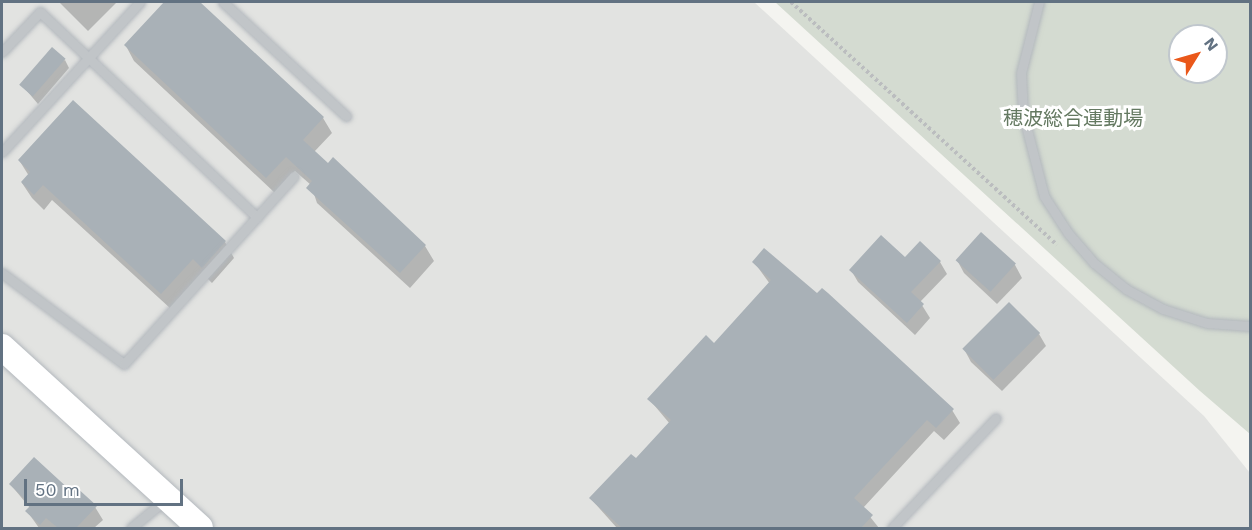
<!DOCTYPE html>
<html>
<head>
<meta charset="utf-8">
<style>
	body { margin:0 }
	#map { position:relative; width:1252px; height:530px; overflow:hidden; background:#f4f4f0; font-family:"Work Sans","Noto Sans JP",sans-serif }
	div>[style] { position:absolute }
	[style*='--x'] { left:calc(var(--x)*1px); top:calc(var(--y)*1px); width:calc(var(--w)*1px); rotate:calc(var(--a)*1deg) }
	.built>* { inset:0; background:#e2e3e1 }
	.green>* { inset:0; background:#d4dbd1 }
	.shadow>* { inset:0; background:#0003 }
	.building>* { inset:0; background:#a9b1b7; transform-origin:0 0 }
	.path>* { height:4px; margin-top:-2px; transform-origin:0; background:repeating-linear-gradient(90deg,#bbbdbf 0 3px,transparent 0 6px) }
	.roads { filter:drop-shadow(0 0 2px #b3b8bd) drop-shadow(0 0 2px #b3b8bd) }
	.lane>* { height:9px; margin:-4.5px; padding:0 4.5px; transform-origin:4.5px; border-radius:4.5px; background:#c1c5c8 }
	.secondary>* { height:26px; margin:-13px; padding:0 13px; transform-origin:13px; border-radius:13px; background:#fff }
	span { translate:-50% -50%; white-space:nowrap; text-align:center; line-height:1.15; -webkit-text-stroke:6px #fff; paint-order:stroke }
	.park-label { font-size:20px; color:#647961 }
	.frame { position:absolute; inset:0; border:3px solid #627282; pointer-events:none }
	.north { position:absolute; left:1168px; top:24px; width:60px; height:60px; box-sizing:border-box; background:#fff; border:2px solid #c0c7cd; border-radius:50%; rotate:53deg; font-size:16px; font-weight:700; line-height:24px; text-align:center; color:#627282 }
	.north::after { content:''; display:block; margin:auto; width:21px; height:27px; background:#ea581a; clip-path:polygon(50% 0,100% 100%,50% 72%,0 100%) }
	.scale { position:absolute; left:24px; top:479px; width:159px; height:27px; box-sizing:border-box; border:3px solid #627282; border-top:0; padding-left:8px; font-size:18px; line-height:21px; white-space:nowrap; color:#627282; -webkit-text-stroke:4px #fff; paint-order:stroke }
</style>
</head>
<body>
<div id="map">
	<div class="built">
		<div style="clip-path:polygon(2px 2px,754px 2px,1204px 416px,1250px 473px,1250px 528px,2px 528px)"></div>
	</div>
	<div class="green">
		<div style="clip-path:polygon(evenodd,775px 2px,1250px 2px,1250px 434px,1200px 391px,775px 2px,1180px 36px,1216px 36px,1216px 72px,1180px 72px,1180px 36px)"></div>
	</div>
	<div class="shadow">
		<div style="clip-path:polygon(59px 2px,117px 2px,88px 31px)"></div>
		<div style="clip-path:polygon(166px 2px,198px 2px,323px 118px,332px 133px,314px 152px,425px 246px,434px 261px,410px 288px,317px 203px,311px 185px,295px 171px,275px 193px,134px 61px,126px 46px)"></div>
		<div style="clip-path:polygon(65px 60px,69px 68px,38px 104px,21px 84px)"></div>
		<div style="clip-path:polygon(19px 160px,225px 242px,234px 258px,212px 283px,203px 274px,171px 309px,52px 200px,44px 210px,32px 198px,22px 183px,29px 176px)"></div>
		<div style="clip-path:polygon(982px 234px,1015px 265px,1022px 278px,997px 304px,964px 273px,957px 260px)"></div>
		<div style="clip-path:polygon(905px 260px,940px 262px,947px 274px,920px 302px,930px 318px,915px 335px,858px 282px,851px 270px)"></div>
		<div style="clip-path:polygon(754px 262px,952px 410px,960px 423px,944px 440px,934px 431px,863px 508px,879px 528px,617px 528px,591px 499px,636px 460px,670px 424px,649px 399px,714px 345px,770px 284px)"></div>
		<div style="clip-path:polygon(1039px 334px,1046px 346px,1002px 391px,971px 362px,964px 349px)"></div>
		<div style="clip-path:polygon(11px 485px,71px 494px,95px 507px,103px 520px,94px 528px,39px 528px,27px 511px,30px 508px)"></div>
	</div>
	<div class="building">
		<div style="clip-path:polygon(164px 2px,200px 2px,324px 117px,303px 140px,328px 163px,333px 157px,426px 245px,400px 273px,306px 188px,312px 181px,286px 157px,266px 178px,124px 45px)"></div>
		<div style="left:52px;top:47px;width:18px;height:50px;rotate:41deg"></div>
		<div style="clip-path:polygon(73px 100px,226px 241px,202px 268px,193px 259px,161px 294px,43px 185px,34px 195px,21px 182px,30px 172px,18px 160px)"></div>
		<div style="left:981px;top:232px;width:47px;height:38px;rotate:42deg"></div>
		<div style="clip-path:polygon(881px 235px,905px 257px,920px 241px,941px 261px,911px 292px,924px 304px,907px 323px,849px 270px)"></div>
		<div style="clip-path:polygon(764px 248px,817px 293px,822px 288px,828px 293px,954px 409px,936px 428px,927px 420px,854px 498px,873px 515px,861px 528px,622px 528px,589px 498px,631px 454px,636px 458px,671px 420px,647px 399px,706px 335px,714px 343px,771px 280px,752px 262px)"></div>
		<div style="left:1009px;top:302px;width:44px;height:66px;rotate:45deg"></div>
		<div style="clip-path:polygon(34px 457px,71px 491px,75px 486px,97px 506px,76px 528px,58px 528px,46px 518px,40px 525px,25px 511px,31px 505px,9px 484px)"></div>
	</div>
	<div class="path">
		<div style="--x:791;--y:2;--w:360;--a:42.4"></div>
	</div>
	<div class="roads">
		<div class="lane">
			<div style="--x:223;--y:2;--w:168;--a:42.8"></div>
			<div style="--x:1039;--y:2;--w:73;--a:104.2"></div>
			<div style="--x:1021;--y:73;--w:41;--a:87.2"></div>
			<div style="--x:1023;--y:114;--w:85;--a:75.6"></div>
			<div style="--x:1044;--y:196;--w:44;--a:57"></div>
			<div style="--x:1068;--y:233;--w:40;--a:49"></div>
			<div style="--x:1094;--y:263;--w:41;--a:39.1"></div>
			<div style="--x:1126;--y:289;--w:42;--a:28.4"></div>
			<div style="--x:1163;--y:309;--w:46;--a:17.7"></div>
			<div style="--x:1207;--y:323;--w:43;--a:4"></div>
			<div style="--x:2;--y:52;--w:55;--a:-46.5"></div>
			<div style="--x:40;--y:12;--w:299;--a:43.4"></div>
			<div style="--x:2;--y:152;--w:204;--a:-47.4"></div>
			<div style="--x:2;--y:273;--w:152;--a:36.7"></div>
			<div style="--x:124;--y:364;--w:253;--a:-47.9"></div>
			<div style="--x:131;--y:528;--w:44;--a:-39.5"></div>
			<div style="--x:892;--y:528;--w:151;--a:-46.6"></div>
		</div>
		<div class="secondary">
			<div style="--x:2;--y:347;--w:268;--a:42.4"></div>
		</div>
	</div>
	<div class="park-label">
		<span style="left:1073px;top:118px">穂波総合運動場</span>
	</div>
	<div class="frame"></div>
	<div class="north">N</div>
	<div class="scale">50 m</div>
</div>
</body>
</html>
